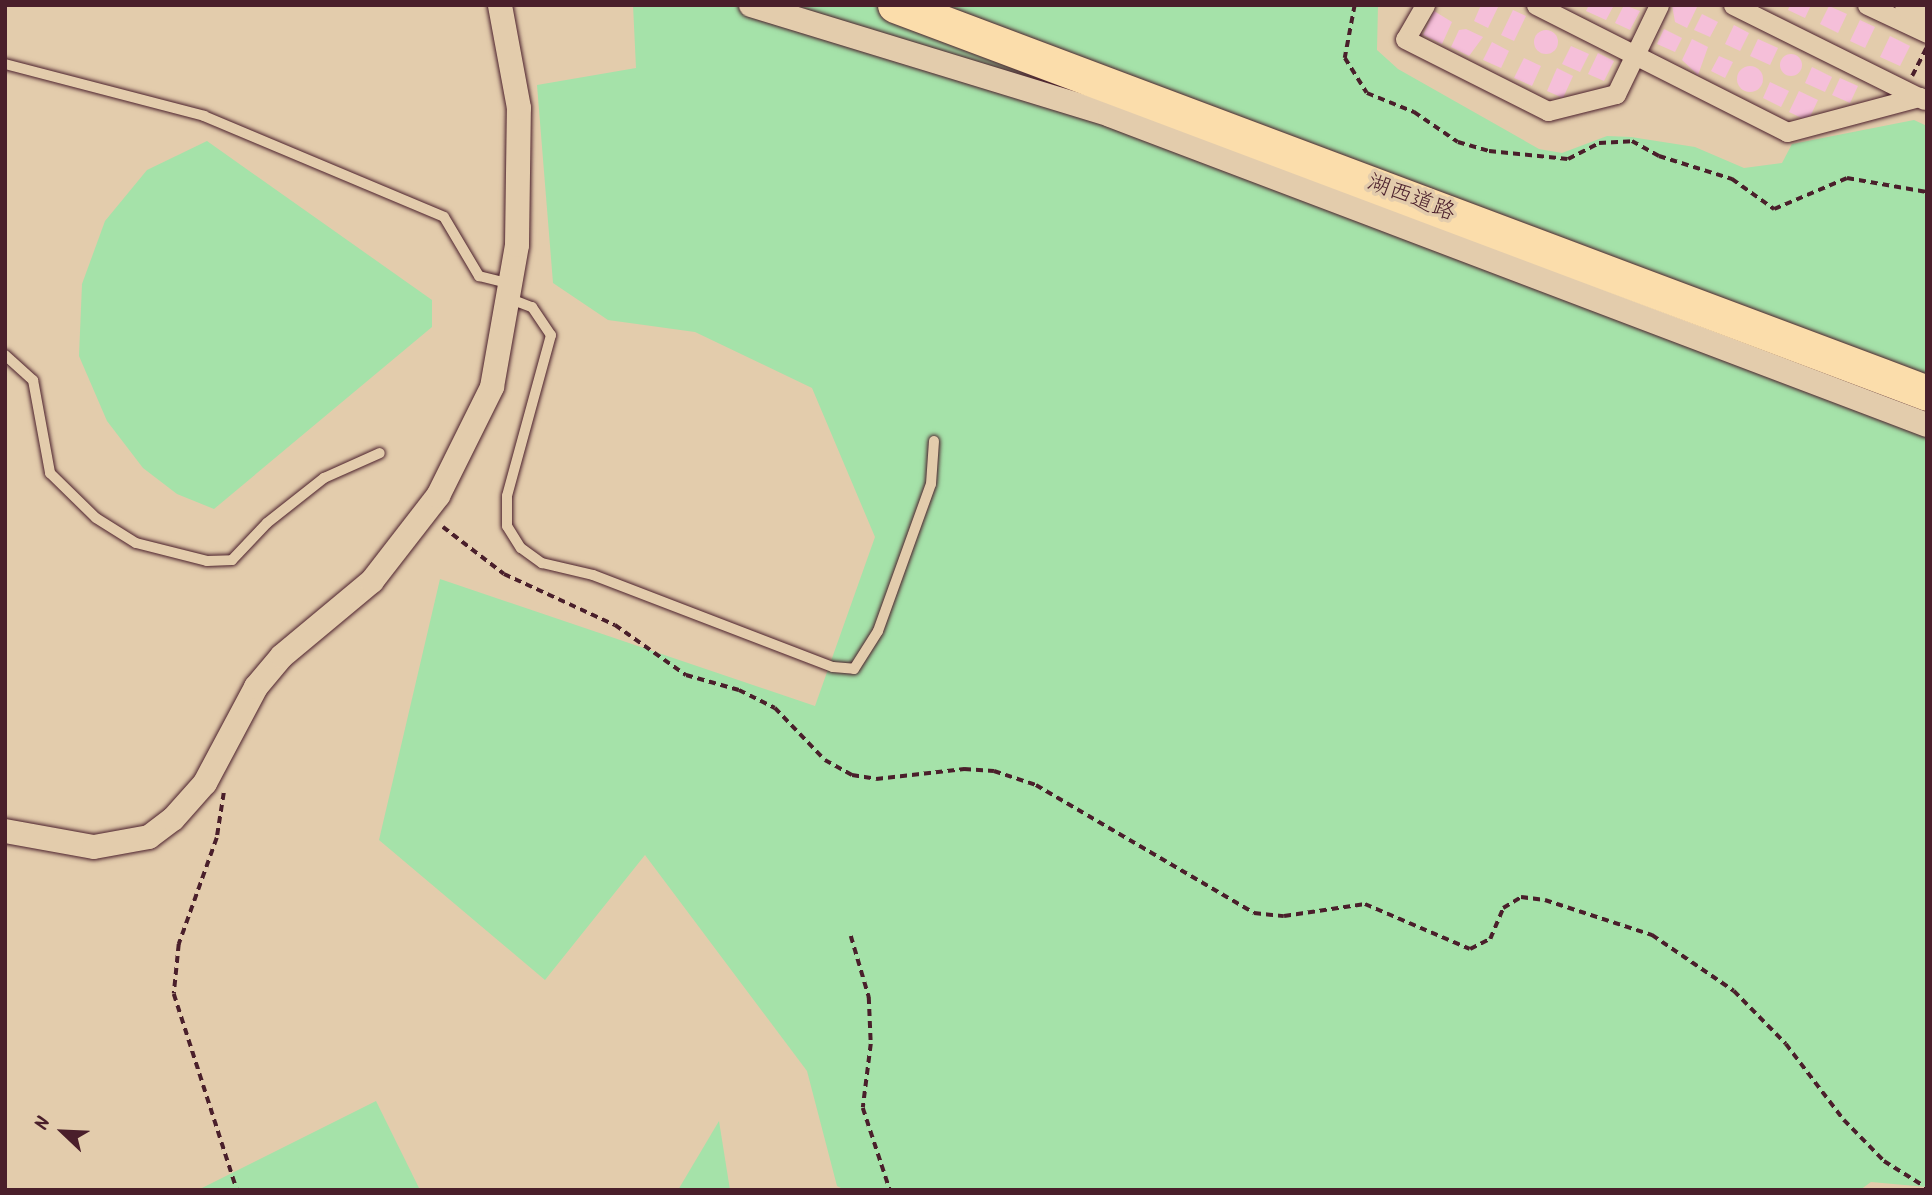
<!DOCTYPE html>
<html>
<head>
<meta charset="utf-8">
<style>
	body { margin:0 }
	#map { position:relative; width:1932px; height:1195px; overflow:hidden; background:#e3ccac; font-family:Kalam,"Klee One",sans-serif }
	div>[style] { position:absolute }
	.green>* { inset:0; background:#a5e2a9 }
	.building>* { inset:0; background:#f5bfd9 }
	.round { border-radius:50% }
	.path>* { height:3.5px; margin-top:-1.75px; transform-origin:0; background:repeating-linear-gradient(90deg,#4a1f2b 0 7px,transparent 0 12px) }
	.roads { filter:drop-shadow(0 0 2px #4a1f2b) drop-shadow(0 0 2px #4a1f2b) }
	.service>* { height:10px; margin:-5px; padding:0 5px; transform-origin:5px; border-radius:5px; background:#e3ccac }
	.minor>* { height:19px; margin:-9.5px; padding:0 9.5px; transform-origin:9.5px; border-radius:9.5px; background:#e3ccac }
	.tertiary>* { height:24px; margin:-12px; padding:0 12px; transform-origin:12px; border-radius:12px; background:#e3ccac }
	.motorway>* { height:35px; margin:-17.5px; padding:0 17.5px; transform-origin:17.5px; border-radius:17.5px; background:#fbddab }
	span { translate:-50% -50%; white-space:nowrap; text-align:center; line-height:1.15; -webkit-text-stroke:7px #e3ccac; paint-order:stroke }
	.street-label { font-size:23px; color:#4a1f2b }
	.frame { position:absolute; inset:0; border:7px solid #4a1f2b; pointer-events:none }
	.north { position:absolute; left:28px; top:1097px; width:70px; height:70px; -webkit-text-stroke:5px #e3ccac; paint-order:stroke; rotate:293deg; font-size:19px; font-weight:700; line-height:28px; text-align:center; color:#4a1f2b }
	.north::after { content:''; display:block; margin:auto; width:24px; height:32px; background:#4a1f2b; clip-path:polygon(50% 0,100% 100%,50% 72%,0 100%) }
</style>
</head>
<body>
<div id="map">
	<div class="green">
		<div style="clip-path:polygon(633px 5px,1378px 5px,1377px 50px,1398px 69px,1539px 149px,1562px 153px,1607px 136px,1631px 137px,1695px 147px,1744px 168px,1782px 163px,1792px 144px,1914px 120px,1927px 126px,1927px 1187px,1871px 1182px,1860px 1190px,845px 1190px,837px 1186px,807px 1071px,645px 855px,545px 980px,379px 840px,440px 579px,815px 706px,875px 537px,812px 388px,695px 332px,608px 320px,553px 283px,537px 85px,636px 68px)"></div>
		<div style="clip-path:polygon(207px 141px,432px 300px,432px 327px,214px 509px,177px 494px,143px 468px,107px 421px,79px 356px,82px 284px,105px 221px,147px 170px)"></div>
		<div style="clip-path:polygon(376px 1101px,420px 1190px,198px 1190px)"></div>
		<div style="clip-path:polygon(719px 1121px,730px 1190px,678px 1190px)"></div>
	</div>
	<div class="building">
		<div style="clip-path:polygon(1481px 5px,1499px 5px,1488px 28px,1474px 21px)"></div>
		<div style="clip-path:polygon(1589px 5px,1614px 5px,1606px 20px,1586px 11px)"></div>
		<div style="clip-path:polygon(1624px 5px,1640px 11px,1630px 30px,1615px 23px)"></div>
		<div style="clip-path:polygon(1672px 5px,1698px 5px,1687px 28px,1675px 22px)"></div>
		<div style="clip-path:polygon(1790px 5px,1811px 5px,1805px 18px,1788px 10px)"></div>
		<div style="clip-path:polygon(1829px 6px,1847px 14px,1838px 33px,1820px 24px)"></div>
		<div style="clip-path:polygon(1513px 10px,1526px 16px,1514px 41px,1501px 35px)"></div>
		<div style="clip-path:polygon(1434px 11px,1452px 22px,1442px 44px,1423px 35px)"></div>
		<div style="clip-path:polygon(1702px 14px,1718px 22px,1710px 37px,1694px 30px)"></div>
		<div style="clip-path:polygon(1860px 20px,1875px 27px,1865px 48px,1850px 41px)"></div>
		<div style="clip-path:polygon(1734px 25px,1749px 33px,1740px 51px,1725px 44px)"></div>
		<div style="clip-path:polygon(1466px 29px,1483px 37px,1469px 56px,1451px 47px,1459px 30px)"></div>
		<div style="clip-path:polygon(1664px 29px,1682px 38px,1675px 52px,1657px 44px)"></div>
		<div class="round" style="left:1534px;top:30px;width:24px;height:24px"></div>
		<div style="clip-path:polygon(1890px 36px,1910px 46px,1900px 66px,1880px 57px)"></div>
		<div style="clip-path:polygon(1692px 39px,1708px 47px,1698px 75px,1682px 60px)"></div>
		<div style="clip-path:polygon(1758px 39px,1778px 48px,1770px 65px,1750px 56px)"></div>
		<div style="clip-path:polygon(1492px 42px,1509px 51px,1501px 68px,1483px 60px)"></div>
		<div style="clip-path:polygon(1571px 46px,1589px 54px,1580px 72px,1562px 64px)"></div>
		<div style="clip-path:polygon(1598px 53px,1614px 61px,1604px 81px,1588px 74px)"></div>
		<div class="round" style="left:1780px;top:54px;width:22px;height:22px"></div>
		<div style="clip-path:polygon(1719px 56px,1733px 62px,1725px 78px,1711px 71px)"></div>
		<div style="clip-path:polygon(1524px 58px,1541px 66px,1532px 86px,1514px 78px)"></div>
		<div class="round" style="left:1737px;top:66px;width:26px;height:26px"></div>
		<div style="clip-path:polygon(1812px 67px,1832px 77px,1825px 92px,1805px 83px)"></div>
		<div style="clip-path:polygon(1557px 68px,1573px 76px,1563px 98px,1547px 91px)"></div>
		<div style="clip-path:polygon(1840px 78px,1858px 86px,1850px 103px,1832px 95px)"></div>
		<div style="clip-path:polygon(1770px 82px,1789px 91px,1781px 107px,1763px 98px)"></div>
		<div style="clip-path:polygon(1799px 91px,1818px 100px,1808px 121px,1789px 112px)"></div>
	</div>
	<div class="path">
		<div style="left:1355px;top:5px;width:54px;rotate:100.7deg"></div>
		<div style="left:1345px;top:58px;width:41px;rotate:57.8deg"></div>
		<div style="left:1367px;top:93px;width:51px;rotate:22deg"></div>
		<div style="left:1414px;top:112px;width:53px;rotate:34.3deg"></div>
		<div style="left:1458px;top:142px;width:32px;rotate:16deg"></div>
		<div style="left:1489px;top:151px;width:79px;rotate:5.8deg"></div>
		<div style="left:1568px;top:159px;width:35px;rotate:-27deg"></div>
		<div style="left:1599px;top:143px;width:33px;rotate:-3deg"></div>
		<div style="left:1632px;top:141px;width:31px;rotate:29deg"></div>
		<div style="left:1659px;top:156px;width:77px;rotate:17.5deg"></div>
		<div style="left:1732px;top:179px;width:52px;rotate:35.5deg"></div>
		<div style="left:1774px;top:209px;width:79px;rotate:-23deg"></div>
		<div style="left:1847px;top:178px;width:81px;rotate:9.9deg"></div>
		<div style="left:1912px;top:76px;width:31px;rotate:-63deg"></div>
		<div style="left:443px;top:527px;width:77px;rotate:37.6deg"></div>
		<div style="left:504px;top:574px;width:122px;rotate:24.7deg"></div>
		<div style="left:615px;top:625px;width:87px;rotate:35.2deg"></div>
		<div style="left:686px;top:675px;width:55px;rotate:15.8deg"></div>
		<div style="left:739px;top:690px;width:40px;rotate:26.6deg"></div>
		<div style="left:775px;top:708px;width:72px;rotate:46.1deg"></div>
		<div style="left:825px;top:760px;width:31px;rotate:29deg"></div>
		<div style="left:852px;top:775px;width:24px;rotate:9deg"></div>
		<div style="left:876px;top:779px;width:89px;rotate:-6.5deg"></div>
		<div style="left:964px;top:769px;width:30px;rotate:4deg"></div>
		<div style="left:994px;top:771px;width:44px;rotate:18.4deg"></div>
		<div style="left:1036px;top:785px;width:253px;rotate:30.4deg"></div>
		<div style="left:1254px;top:913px;width:30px;rotate:6deg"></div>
		<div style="left:1284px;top:916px;width:82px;rotate:-8.4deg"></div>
		<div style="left:1365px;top:904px;width:114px;rotate:23.2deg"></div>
		<div style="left:1470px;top:949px;width:22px;rotate:-27deg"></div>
		<div style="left:1490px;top:939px;width:34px;rotate:-67deg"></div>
		<div style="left:1503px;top:908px;width:21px;rotate:-31deg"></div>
		<div style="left:1521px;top:897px;width:24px;rotate:7deg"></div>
		<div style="left:1545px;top:900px;width:113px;rotate:18.1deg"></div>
		<div style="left:1652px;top:935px;width:99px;rotate:34.3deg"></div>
		<div style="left:1734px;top:991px;width:74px;rotate:45.5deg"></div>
		<div style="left:1786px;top:1044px;width:96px;rotate:52.7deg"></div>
		<div style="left:1844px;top:1120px;width:57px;rotate:45.7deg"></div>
		<div style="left:1884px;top:1161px;width:51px;rotate:32.1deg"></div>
		<div style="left:224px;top:793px;width:46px;rotate:98.8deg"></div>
		<div style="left:217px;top:838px;width:113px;rotate:109.7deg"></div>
		<div style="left:179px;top:944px;width:50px;rotate:95.7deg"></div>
		<div style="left:174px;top:994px;width:206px;rotate:72.2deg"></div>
		<div style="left:851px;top:936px;width:64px;rotate:73.6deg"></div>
		<div style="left:869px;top:997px;width:47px;rotate:87.6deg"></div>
		<div style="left:871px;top:1044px;width:64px;rotate:97.1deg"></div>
		<div style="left:863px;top:1108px;width:86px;rotate:71.8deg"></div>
	</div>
	<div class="roads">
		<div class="service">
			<div style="left:5px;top:64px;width:206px;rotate:14.6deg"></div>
			<div style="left:204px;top:116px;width:260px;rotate:22.8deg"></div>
			<div style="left:444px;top:217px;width:69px;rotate:59.3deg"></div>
			<div style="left:479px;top:276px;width:30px;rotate:14deg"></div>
			<div style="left:508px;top:298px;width:26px;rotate:21deg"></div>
			<div style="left:532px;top:307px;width:34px;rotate:56deg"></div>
			<div style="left:551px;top:335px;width:167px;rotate:105.3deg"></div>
			<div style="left:507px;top:496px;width:30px;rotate:90deg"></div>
			<div style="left:507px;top:526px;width:26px;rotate:58deg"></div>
			<div style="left:521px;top:548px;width:26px;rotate:36deg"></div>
			<div style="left:542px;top:563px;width:52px;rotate:13.2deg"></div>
			<div style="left:593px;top:575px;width:257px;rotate:21deg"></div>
			<div style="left:833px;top:667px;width:21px;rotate:5deg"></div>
			<div style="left:854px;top:669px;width:45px;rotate:-57.7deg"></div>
			<div style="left:878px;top:631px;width:156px;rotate:-70.2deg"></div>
			<div style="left:931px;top:484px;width:43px;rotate:-86deg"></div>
			<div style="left:5px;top:355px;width:38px;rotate:42deg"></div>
			<div style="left:33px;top:380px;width:95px;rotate:79.6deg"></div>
			<div style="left:50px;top:473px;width:64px;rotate:44.4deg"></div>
			<div style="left:96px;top:518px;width:47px;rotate:32deg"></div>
			<div style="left:136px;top:543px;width:73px;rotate:14.2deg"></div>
			<div style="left:207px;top:561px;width:25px;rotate:-2deg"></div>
			<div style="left:232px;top:560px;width:51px;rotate:-46.6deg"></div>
			<div style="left:267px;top:523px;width:73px;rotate:-38.3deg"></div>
			<div style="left:324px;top:478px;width:61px;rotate:-24.1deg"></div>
		</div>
		<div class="minor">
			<div style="left:1425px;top:5px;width:39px;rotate:120deg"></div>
			<div style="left:1405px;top:39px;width:160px;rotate:26.7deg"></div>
			<div style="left:1548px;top:111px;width:70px;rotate:-14deg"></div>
			<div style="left:1616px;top:94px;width:99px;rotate:-64.2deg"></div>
			<div style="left:1536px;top:5px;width:281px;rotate:26.8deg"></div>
			<div style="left:1787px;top:132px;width:137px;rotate:-14.9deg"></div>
			<div style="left:1733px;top:5px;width:213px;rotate:26.4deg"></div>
			<div style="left:1867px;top:5px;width:66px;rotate:25deg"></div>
		</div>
		<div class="tertiary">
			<div style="left:751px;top:5px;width:375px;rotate:17deg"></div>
			<div style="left:1110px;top:115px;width:874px;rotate:20.78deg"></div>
			<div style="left:1907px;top:5px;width:22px;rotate:27deg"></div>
			<div style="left:5px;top:831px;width:90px;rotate:10.2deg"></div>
			<div style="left:94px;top:847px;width:56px;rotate:-10.3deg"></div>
			<div style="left:149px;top:837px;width:30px;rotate:-37deg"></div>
			<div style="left:173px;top:819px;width:48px;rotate:-48.4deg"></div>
			<div style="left:205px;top:783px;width:109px;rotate:-62deg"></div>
			<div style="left:256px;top:687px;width:40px;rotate:-50deg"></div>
			<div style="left:282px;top:656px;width:117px;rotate:-39.8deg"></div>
			<div style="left:372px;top:581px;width:108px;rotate:-52.2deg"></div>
			<div style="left:438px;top:496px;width:122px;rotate:-63.6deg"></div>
			<div style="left:492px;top:387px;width:144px;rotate:-80deg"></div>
			<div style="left:517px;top:245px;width:137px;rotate:-89.2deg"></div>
			<div style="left:519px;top:108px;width:105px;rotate:-100.5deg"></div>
		</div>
		<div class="motorway">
			<div style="left:895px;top:5px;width:1103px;rotate:20.6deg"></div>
		</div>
	</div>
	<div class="street-label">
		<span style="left:1411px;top:198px;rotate:21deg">湖西道路</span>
	</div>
	<div class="frame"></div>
	<div class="north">N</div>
</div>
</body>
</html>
